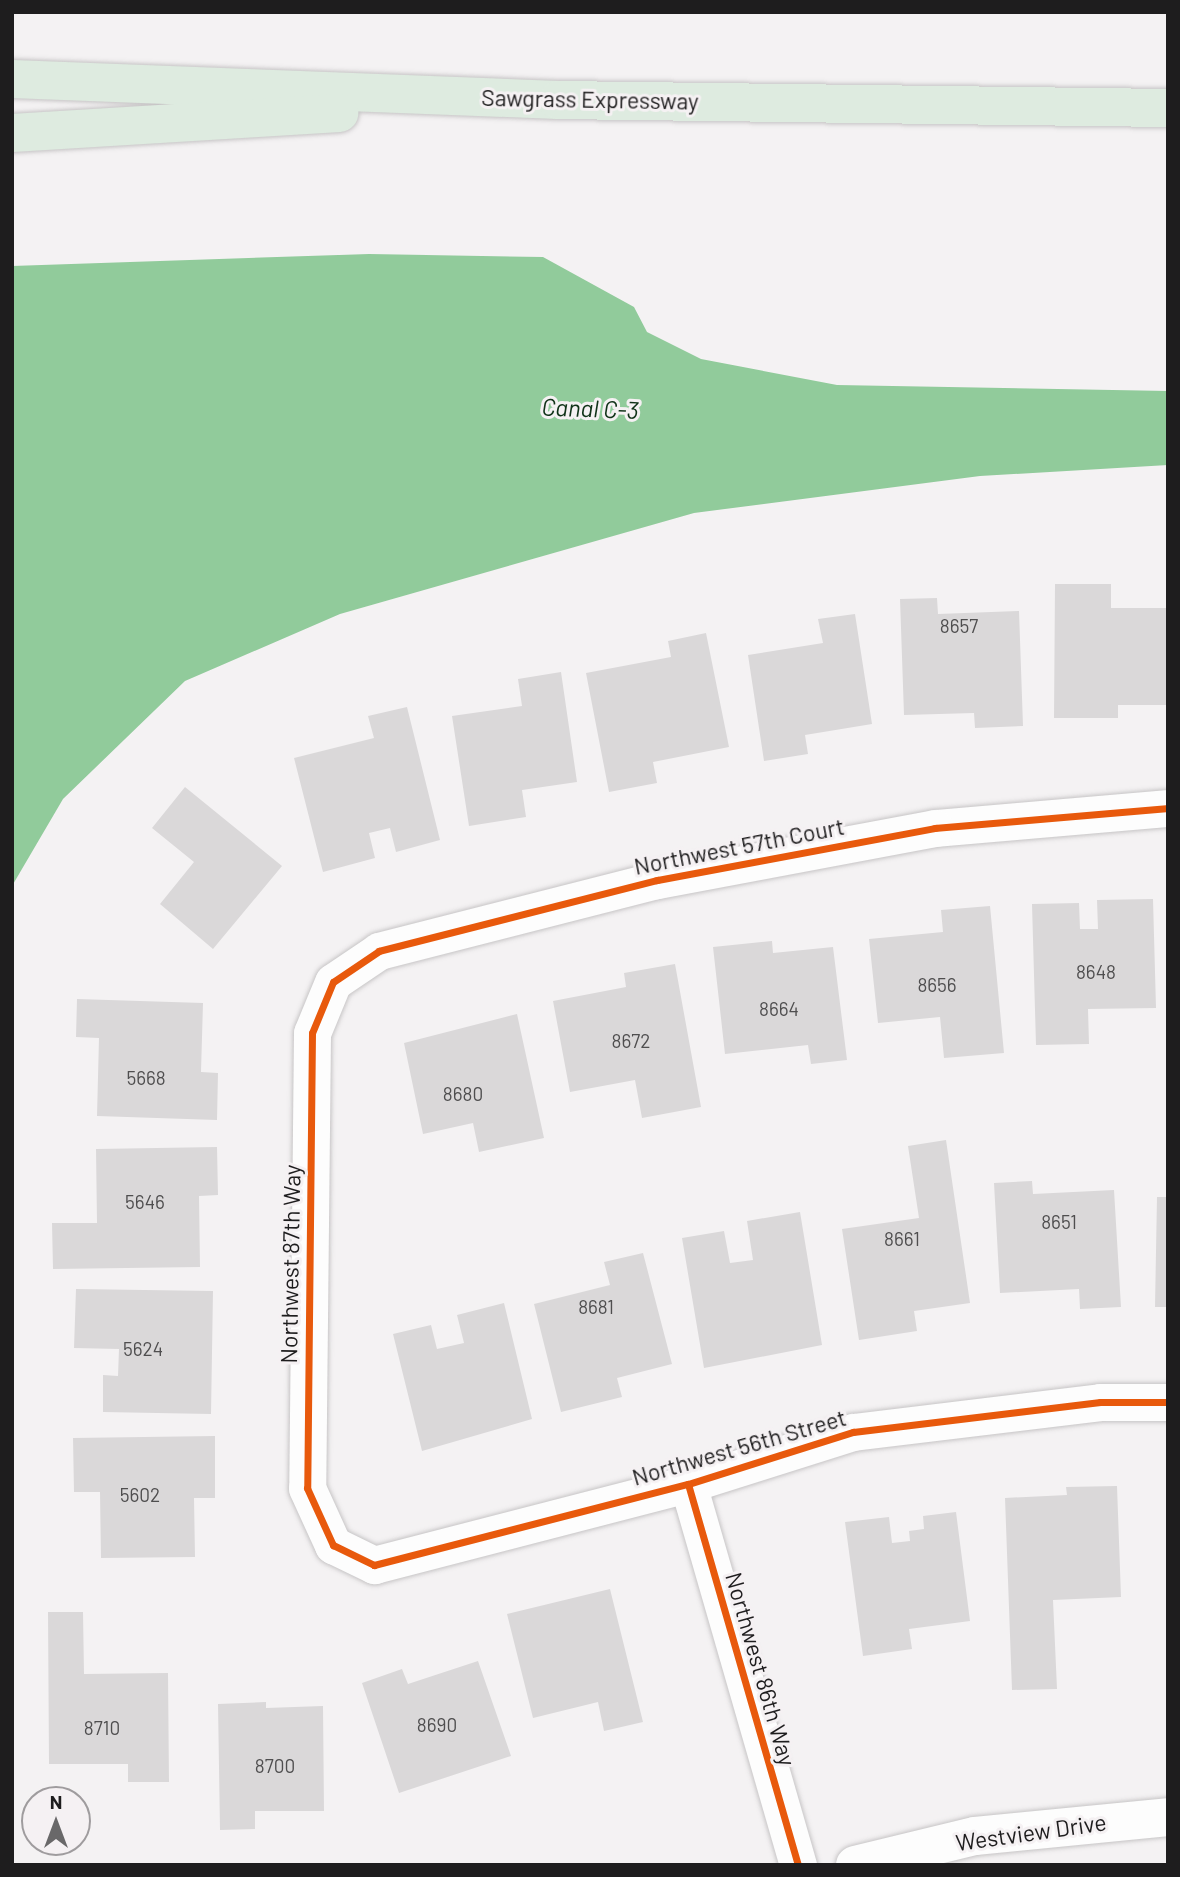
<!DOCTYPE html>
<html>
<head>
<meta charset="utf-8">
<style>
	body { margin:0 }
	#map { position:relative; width:1180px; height:1877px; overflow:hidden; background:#f4f2f3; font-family:Barlow,sans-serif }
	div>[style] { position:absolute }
	.water>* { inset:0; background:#91cb9b }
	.building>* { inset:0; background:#dad8d9 }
	.roads { filter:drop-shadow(0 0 2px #c7c5c6) drop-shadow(0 0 2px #c7c5c6) }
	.minor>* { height:37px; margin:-18.5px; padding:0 18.5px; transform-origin:18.5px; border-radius:18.5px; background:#fdfdfd }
	.tertiary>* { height:38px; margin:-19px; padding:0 19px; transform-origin:19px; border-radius:19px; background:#fdfdfd }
	.motorway>* { height:38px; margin:-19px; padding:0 19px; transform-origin:19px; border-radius:19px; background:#deebe0 }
	.cycleway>* { height:7px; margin:-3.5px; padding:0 3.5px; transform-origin:3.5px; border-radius:3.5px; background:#e8590c }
	span { translate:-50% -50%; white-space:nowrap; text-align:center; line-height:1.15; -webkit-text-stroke:6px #f5f1f3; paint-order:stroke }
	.number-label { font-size:19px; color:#4f4e4f }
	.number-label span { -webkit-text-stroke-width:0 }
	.street-label { font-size:23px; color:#1e1d1e }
	.water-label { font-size:24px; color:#103318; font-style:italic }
	.frame { position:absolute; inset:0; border:14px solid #1e1d1e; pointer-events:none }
	.north { position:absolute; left:21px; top:1786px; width:70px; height:70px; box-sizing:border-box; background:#f5f1f3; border:2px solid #9f9c9e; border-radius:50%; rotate:0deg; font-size:19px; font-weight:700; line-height:28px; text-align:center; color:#1e1d1e }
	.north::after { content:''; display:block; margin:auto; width:24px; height:32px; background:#696869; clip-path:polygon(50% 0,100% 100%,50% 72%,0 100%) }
</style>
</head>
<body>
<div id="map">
	<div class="water">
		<div style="clip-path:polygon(369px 254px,543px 257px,634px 307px,647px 332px,701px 359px,837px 385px,1168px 391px,1168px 465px,980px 476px,694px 513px,340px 614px,185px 681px,63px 799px,12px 886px,12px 266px)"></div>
	</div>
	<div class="building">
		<div style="clip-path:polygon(1055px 584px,1111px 584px,1111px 608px,1168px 608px,1168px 705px,1118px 705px,1118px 718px,1054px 718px)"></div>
		<div style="clip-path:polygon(937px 598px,938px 614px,1019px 611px,1023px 726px,975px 728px,974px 713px,904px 715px,900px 599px)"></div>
		<div style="clip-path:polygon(855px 614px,872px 724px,805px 735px,808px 754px,764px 761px,748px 655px,823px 643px,818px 619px)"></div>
		<div style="clip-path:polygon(706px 633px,729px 747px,653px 762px,657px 783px,609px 792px,586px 673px,671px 657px,668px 641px)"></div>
		<div style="clip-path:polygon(561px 672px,577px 782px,522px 790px,526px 817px,469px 826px,452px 716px,522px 706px,518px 679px)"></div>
		<div style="clip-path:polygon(407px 707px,440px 840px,396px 852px,390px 828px,369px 833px,375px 858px,323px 872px,294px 758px,374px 738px,368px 716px)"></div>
		<div style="clip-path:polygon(185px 787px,282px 866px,213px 949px,160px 904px,194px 862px,152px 828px)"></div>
		<div style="clip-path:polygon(1153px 899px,1156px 1008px,1088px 1009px,1089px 1044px,1036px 1045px,1032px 904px,1079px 903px,1080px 929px,1098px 929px,1097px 900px)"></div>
		<div style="clip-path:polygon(990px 906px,1004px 1053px,944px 1058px,940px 1017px,878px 1023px,869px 939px,943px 932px,941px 910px)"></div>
		<div style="clip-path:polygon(772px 941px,773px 953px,833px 947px,847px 1060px,811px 1064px,808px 1045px,725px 1054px,713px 947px)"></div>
		<div style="clip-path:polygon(675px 964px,701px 1107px,642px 1118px,635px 1080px,570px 1092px,553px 1001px,626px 987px,624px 973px)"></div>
		<div style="clip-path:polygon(77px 999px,203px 1003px,201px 1072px,218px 1073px,217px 1120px,97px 1116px,99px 1038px,76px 1037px)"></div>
		<div style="clip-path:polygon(517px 1014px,544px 1138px,479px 1152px,473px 1123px,423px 1134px,404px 1043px)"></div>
		<div style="clip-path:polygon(946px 1140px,970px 1303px,914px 1311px,917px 1331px,859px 1340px,842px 1229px,919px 1218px,908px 1146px)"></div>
		<div style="clip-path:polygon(217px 1147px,218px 1195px,199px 1196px,200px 1267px,53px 1269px,52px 1223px,97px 1223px,96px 1149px)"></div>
		<div style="clip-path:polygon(1032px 1181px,1033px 1194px,1114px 1190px,1121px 1307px,1080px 1309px,1079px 1289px,1000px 1293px,994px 1183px)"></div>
		<div style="clip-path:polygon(1157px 1197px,1168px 1197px,1168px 1307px,1155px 1307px)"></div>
		<div style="clip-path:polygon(800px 1212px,822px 1345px,704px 1368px,682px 1238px,724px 1231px,730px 1263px,753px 1260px,747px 1221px)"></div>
		<div style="clip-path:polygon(643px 1253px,672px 1364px,617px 1378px,622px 1397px,561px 1412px,534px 1304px,610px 1285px,604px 1262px)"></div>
		<div style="clip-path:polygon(76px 1289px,213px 1291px,211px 1414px,103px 1412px,103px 1375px,118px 1376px,119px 1349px,74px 1348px)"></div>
		<div style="clip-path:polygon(504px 1303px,532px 1419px,422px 1451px,393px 1334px,431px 1325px,437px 1349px,464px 1343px,457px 1315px)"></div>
		<div style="clip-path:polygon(215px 1436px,215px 1498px,194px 1498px,195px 1557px,101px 1558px,100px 1492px,74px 1492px,73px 1438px)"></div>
		<div style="clip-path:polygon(1117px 1486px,1121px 1597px,1053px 1600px,1057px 1689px,1012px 1690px,1005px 1498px,1067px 1495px,1066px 1487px)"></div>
		<div style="clip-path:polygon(956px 1512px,970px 1621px,909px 1629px,912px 1649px,863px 1656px,845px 1522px,889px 1517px,892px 1543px,910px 1541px,909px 1531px,924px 1529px,923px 1516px)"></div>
		<div style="clip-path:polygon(610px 1589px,643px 1722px,604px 1731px,598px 1702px,533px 1718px,507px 1614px)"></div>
		<div style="clip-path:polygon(48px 1612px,83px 1612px,84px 1674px,168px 1673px,169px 1782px,128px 1782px,128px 1764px,49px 1764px)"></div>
		<div style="clip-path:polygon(478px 1661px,511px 1756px,399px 1793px,362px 1683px,402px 1669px,408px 1684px)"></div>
		<div style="clip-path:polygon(266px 1702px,266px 1708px,323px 1706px,324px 1811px,255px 1811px,255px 1829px,220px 1830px,218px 1704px)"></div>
	</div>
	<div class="roads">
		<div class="minor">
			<div style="left:1168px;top:808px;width:234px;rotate:175.1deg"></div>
			<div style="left:935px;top:828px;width:283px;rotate:169.4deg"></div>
			<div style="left:657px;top:880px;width:287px;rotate:165.7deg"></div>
			<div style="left:379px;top:951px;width:55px;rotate:146deg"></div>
			<div style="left:333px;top:982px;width:55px;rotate:112.4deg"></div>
			<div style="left:312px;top:1033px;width:455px;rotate:90.6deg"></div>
			<div style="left:307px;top:1488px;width:63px;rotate:65.5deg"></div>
			<div style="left:333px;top:1545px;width:46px;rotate:26deg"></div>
			<div style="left:374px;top:1565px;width:324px;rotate:-14.5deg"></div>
			<div style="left:688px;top:1484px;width:173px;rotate:-17.5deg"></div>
			<div style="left:853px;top:1432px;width:249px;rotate:-6.9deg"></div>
			<div style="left:1100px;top:1402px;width:68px"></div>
			<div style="left:688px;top:1484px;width:397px;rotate:73.9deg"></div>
		</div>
		<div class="tertiary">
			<div style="left:855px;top:1865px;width:123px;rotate:-13.6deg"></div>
			<div style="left:975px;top:1836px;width:194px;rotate:-5.6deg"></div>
		</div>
		<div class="motorway">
			<div style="left:12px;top:79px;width:546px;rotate:2.2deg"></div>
			<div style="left:558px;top:100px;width:610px;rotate:0.75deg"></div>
			<div style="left:12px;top:133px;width:328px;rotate:-3.5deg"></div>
		</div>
	</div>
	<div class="cycleway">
		<div style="left:1168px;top:808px;width:234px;rotate:175.1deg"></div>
		<div style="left:935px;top:828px;width:283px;rotate:169.4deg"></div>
		<div style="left:657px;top:880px;width:287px;rotate:165.7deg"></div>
		<div style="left:379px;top:951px;width:55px;rotate:146deg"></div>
		<div style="left:333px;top:982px;width:55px;rotate:112.4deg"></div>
		<div style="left:312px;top:1033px;width:455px;rotate:90.6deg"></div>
		<div style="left:307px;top:1488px;width:63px;rotate:65.5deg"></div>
		<div style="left:333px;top:1545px;width:46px;rotate:26deg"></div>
		<div style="left:374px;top:1565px;width:324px;rotate:-14.5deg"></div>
		<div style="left:688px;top:1484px;width:173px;rotate:-17.5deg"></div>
		<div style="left:853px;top:1432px;width:249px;rotate:-6.9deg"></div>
		<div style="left:1100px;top:1402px;width:68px"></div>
		<div style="left:688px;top:1484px;width:397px;rotate:73.9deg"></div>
	</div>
	<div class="number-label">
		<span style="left:959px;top:626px">8657</span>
		<span style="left:1096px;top:972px">8648</span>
		<span style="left:937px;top:985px">8656</span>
		<span style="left:779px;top:1009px">8664</span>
		<span style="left:631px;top:1041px">8672</span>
		<span style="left:146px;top:1078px">5668</span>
		<span style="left:463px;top:1094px">8680</span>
		<span style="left:145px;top:1202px">5646</span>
		<span style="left:1059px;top:1222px">8651</span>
		<span style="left:902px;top:1239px">8661</span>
		<span style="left:596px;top:1307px">8681</span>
		<span style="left:143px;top:1349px">5624</span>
		<span style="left:140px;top:1495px">5602</span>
		<span style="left:437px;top:1725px">8690</span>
		<span style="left:102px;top:1728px">8710</span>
		<span style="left:275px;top:1766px">8700</span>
	</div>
	<div class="street-label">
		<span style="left:590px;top:99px;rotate:1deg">Sawgrass Expressway</span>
		<span style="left:739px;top:846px;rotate:-11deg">Northwest 57th Court</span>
		<span style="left:290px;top:1264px;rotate:-89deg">Northwest 87th Way</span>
		<span style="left:739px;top:1447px;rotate:-16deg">Northwest 56th Street</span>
		<span style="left:761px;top:1669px;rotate:74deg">Northwest 86th Way</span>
		<span style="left:1031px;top:1832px;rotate:-8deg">Westview Drive</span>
	</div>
	<div class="water-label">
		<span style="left:590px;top:408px;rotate:2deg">Canal C-3</span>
	</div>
	<div class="frame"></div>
	<div class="north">N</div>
</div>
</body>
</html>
